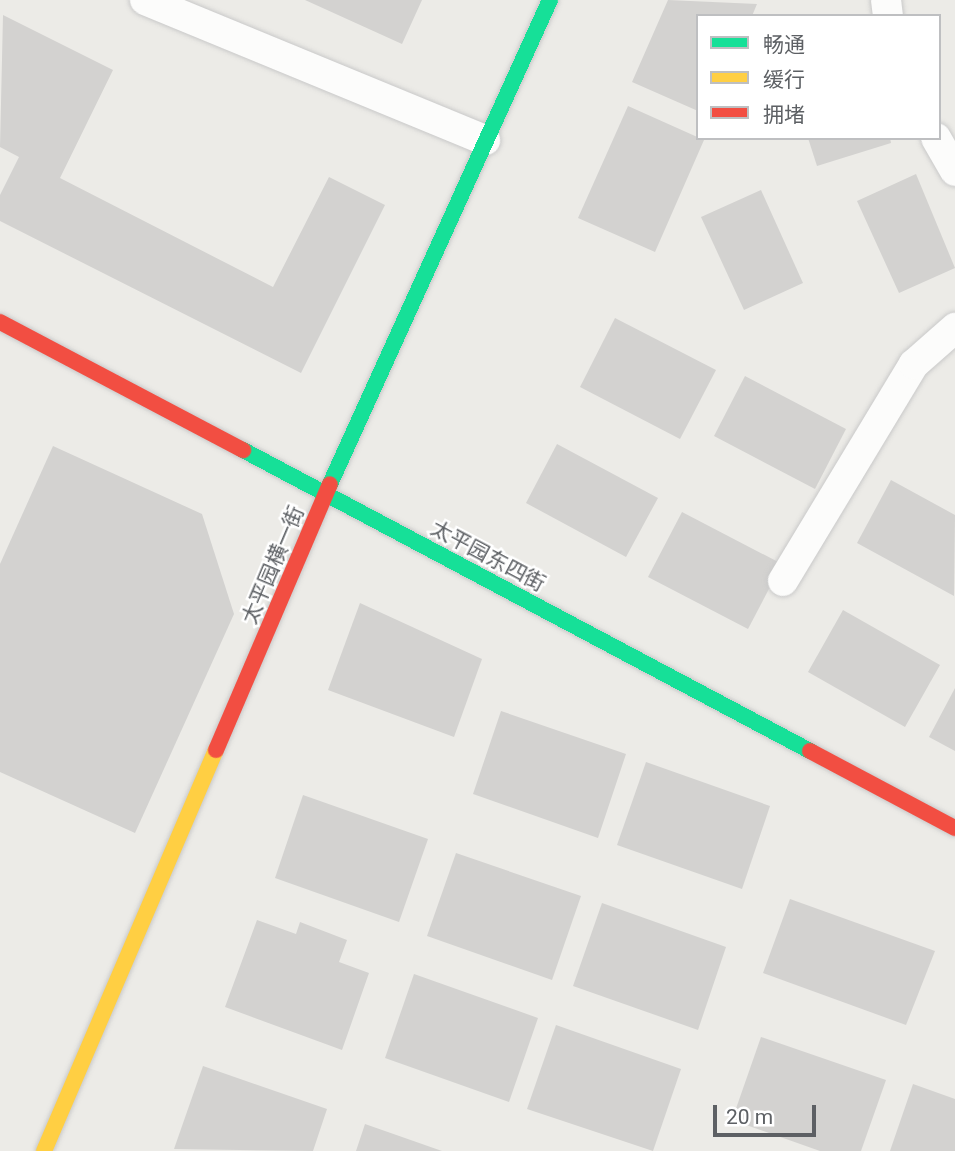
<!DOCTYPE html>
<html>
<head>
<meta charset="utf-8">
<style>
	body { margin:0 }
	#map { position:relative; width:955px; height:1151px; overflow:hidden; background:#ecebe7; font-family:Roboto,"Noto Sans SC",sans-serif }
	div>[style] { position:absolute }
	.building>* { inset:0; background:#d3d2d0 }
	.roads { filter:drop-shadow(0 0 2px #c9c9c9) drop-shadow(0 0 2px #c9c9c9) }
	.street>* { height:30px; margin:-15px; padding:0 15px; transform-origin:15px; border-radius:15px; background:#fcfcfb }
	.fast>* { height:16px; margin:-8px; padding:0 8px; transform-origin:8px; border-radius:8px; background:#16e098 }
	.slow>* { height:16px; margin:-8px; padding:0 8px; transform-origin:8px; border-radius:8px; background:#ffcf43 }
	.jam>* { height:16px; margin:-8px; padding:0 8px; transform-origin:8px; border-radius:8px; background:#f24e42 }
	span { translate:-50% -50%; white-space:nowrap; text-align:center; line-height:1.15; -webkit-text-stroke:5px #fff; paint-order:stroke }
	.street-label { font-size:21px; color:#5d6064 }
	.legend { position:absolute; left:696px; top:14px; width:245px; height:126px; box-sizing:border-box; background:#fff; border:2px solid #bebfc1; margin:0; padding:9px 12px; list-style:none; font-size:21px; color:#5d6064 }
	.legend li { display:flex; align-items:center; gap:14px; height:35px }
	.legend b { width:35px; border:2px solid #bebfc1 }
	.scale { position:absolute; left:713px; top:1105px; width:103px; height:32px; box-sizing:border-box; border:4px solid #5d6064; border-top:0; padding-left:9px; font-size:21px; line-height:24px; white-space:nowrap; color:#5d6064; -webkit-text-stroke:5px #fff; paint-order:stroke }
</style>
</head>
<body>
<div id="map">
	<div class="building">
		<div style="clip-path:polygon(305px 0,422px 0,402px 44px)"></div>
		<div style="clip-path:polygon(668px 0,757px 4px,752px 16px,698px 16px,698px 111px,632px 82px)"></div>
		<div style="clip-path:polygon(3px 15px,113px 70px,60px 178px,273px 287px,329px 177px,385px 205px,301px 373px,0 221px,0 195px,19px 157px,0 147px)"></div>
		<div style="clip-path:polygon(628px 106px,704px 140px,655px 252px,578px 218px)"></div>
		<div style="clip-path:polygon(808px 138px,890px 138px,891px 143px,817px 166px)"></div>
		<div style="clip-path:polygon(916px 174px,955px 268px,899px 293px,857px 201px)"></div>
		<div style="clip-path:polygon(761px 190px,803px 283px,744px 310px,701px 217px)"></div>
		<div style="clip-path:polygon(615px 318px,716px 370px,680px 439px,580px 387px)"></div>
		<div style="clip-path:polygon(745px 376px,846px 429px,815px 489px,714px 436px)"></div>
		<div style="clip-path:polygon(557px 444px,658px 498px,626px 557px,526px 503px)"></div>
		<div style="clip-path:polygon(53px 446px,202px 514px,234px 614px,135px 833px,0 772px,0 564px)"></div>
		<div style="clip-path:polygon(891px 480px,955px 515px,954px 596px,857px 543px)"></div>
		<div style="clip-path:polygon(682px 512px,782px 564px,748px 629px,648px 577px)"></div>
		<div style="clip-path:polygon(360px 603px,482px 659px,454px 737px,328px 690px)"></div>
		<div style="clip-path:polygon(843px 610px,940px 665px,905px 727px,808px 672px)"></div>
		<div style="clip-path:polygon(955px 688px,955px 751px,929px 737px)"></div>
		<div style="clip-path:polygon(501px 711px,626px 754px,598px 838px,473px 794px)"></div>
		<div style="clip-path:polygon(646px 762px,770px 806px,742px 889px,617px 845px)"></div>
		<div style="clip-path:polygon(303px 795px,428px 839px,399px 922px,275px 878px)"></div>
		<div style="clip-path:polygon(456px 853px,581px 896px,552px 980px,427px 936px)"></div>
		<div style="clip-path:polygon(790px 899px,935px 951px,906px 1025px,763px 973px)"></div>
		<div style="clip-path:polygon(602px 903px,726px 947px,698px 1030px,573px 986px)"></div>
		<div style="clip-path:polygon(257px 920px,296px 934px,300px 922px,347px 940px,339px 962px,369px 973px,342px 1050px,225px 1007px)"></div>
		<div style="clip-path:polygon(414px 974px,538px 1018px,509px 1102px,385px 1058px)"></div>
		<div style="clip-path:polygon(556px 1025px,681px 1069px,653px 1151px,527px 1109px)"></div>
		<div style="clip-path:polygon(761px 1037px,886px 1080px,861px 1151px,820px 1151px,732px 1120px)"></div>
		<div style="clip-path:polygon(203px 1066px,327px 1109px,313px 1151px,174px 1149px)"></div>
		<div style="clip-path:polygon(913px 1084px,955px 1099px,955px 1151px,890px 1151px)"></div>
		<div style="clip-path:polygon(365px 1124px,442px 1151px,356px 1151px)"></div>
	</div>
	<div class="roads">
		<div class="street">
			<div style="left:145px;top:0;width:368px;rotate:22.4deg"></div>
			<div style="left:886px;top:0;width:16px;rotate:83deg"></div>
			<div style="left:936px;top:138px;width:38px;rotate:60deg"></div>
			<div style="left:783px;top:581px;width:253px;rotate:-58.9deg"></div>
			<div style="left:914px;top:364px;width:55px;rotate:-41.3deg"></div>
		</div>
		<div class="fast">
			<div style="left:243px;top:450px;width:642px;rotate:27.96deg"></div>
			<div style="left:330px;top:484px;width:532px;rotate:-65.56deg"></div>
		</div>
		<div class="slow">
			<div style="left:44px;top:1151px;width:436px;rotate:-66.8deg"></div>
		</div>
		<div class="jam">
			<div style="left:0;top:322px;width:275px;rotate:27.8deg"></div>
			<div style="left:216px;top:750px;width:289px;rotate:-66.8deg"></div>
			<div style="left:810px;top:751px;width:164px;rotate:28deg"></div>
		</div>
	</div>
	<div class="street-label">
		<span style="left:488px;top:556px;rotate:28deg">太平园东四街</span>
		<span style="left:273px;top:565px;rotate:-67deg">太平园横一街</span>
	</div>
	<ul class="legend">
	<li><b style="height:9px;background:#16e098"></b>畅通</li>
	<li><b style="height:9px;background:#ffcf43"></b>缓行</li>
	<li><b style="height:9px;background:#f24e42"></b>拥堵</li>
	</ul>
	<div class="scale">20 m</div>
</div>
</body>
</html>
